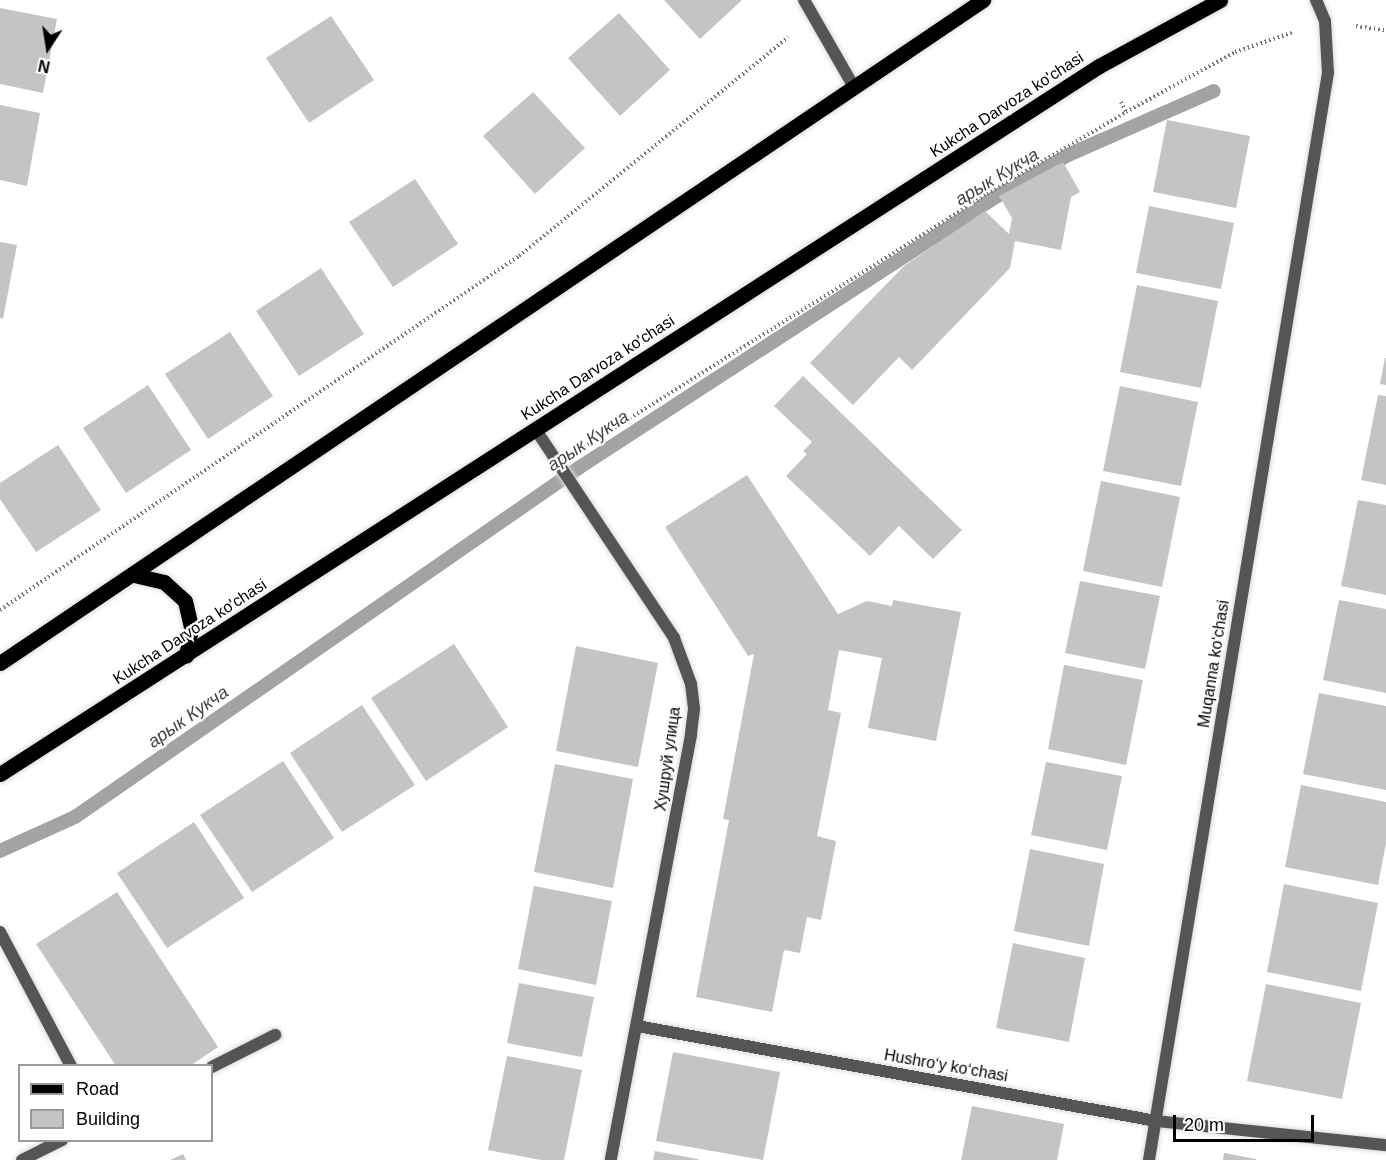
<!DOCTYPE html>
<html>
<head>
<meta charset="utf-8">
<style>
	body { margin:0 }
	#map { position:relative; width:1386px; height:1160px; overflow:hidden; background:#fff; font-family:Helvetica,sans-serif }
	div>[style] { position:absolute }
	.stream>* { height:14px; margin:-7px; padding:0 7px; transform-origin:7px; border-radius:7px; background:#a3a3a3 }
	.building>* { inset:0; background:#c4c4c4 }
	.path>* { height:4px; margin-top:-2px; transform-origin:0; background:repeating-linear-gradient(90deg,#777 0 1.5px,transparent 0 4.5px) }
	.roads { filter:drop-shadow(0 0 2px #dbdbdb) drop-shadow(0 0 2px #dbdbdb) }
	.lane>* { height:12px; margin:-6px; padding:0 6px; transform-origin:6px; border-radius:6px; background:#555 }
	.street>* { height:12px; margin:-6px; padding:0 6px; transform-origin:6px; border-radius:6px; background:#555 }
	.primary>* { height:15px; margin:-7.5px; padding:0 7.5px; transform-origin:7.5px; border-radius:7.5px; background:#000 }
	span { translate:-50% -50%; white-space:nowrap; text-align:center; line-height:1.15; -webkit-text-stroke:4.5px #fff; paint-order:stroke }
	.street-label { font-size:16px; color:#000 }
	.water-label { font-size:18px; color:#444; font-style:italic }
	.legend { position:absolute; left:18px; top:1064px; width:195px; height:78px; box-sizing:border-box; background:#fff; border:2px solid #999; margin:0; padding:8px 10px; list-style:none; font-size:18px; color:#000 }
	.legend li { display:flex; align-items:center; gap:12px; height:30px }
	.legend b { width:30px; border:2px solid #999 }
	.north { position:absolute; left:18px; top:18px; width:60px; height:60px; -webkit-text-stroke:4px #fff; paint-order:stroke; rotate:192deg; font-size:16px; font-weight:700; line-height:24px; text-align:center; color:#000 }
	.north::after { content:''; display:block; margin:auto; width:21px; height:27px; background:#000; clip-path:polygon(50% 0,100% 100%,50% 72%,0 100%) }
	.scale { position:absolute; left:1173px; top:1115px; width:141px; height:27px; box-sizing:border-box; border:3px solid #000; border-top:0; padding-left:8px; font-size:18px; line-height:21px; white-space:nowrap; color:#000; -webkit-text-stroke:4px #fff; paint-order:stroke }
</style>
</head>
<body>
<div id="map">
	<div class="stream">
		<div style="left:0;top:851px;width:82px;rotate:-24.4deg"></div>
		<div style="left:75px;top:817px;width:614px;rotate:-34.72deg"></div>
		<div style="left:580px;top:467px;width:488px;rotate:-33deg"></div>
		<div style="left:989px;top:201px;width:91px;rotate:-30.2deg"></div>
		<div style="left:1068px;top:155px;width:159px;rotate:-23.7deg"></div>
	</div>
	<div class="building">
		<div style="clip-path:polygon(664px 0,742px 0,700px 39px)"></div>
		<div style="clip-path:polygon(0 8px,57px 19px,43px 93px,0 84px)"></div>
		<div style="clip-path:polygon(619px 13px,670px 70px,620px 116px,568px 58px)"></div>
		<div style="clip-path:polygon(331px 16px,374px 80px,309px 123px,266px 58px)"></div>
		<div style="clip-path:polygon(533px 92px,585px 148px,535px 194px,483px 136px)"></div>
		<div style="clip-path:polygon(0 105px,40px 113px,27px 186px,0 180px)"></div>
		<div style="clip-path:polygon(1167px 120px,1250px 136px,1236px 208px,1153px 192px)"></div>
		<div style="clip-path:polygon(1063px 162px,1080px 192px,1071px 197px,1061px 250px,1015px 241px,1010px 268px,912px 370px,899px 357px,853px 405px,810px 363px,904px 266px,985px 211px,1009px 234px,1012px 218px,999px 196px)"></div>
		<div style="clip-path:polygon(415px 179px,458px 244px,393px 287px,349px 222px)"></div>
		<div style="clip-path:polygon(1149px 206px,1234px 223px,1221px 289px,1136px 273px)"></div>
		<div style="clip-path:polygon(0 242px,17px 245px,3px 319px,0 318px)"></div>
		<div style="clip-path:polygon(321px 268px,364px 334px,299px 376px,256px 311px)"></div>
		<div style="clip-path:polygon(1137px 285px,1218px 301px,1201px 388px,1120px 372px)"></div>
		<div style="clip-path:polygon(230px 332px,273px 396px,208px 439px,165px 374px)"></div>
		<div style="clip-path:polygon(1385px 358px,1386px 358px,1386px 385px,1380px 384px)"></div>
		<div style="clip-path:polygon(803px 376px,962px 530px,933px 559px,899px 526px,870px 556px,786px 476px,807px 454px,803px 451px,812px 442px,774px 406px)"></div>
		<div style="clip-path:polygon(148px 385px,191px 450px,126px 493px,83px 428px)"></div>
		<div style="clip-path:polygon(1120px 386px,1198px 402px,1181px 486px,1103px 471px)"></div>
		<div style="clip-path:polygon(1378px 395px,1386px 396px,1386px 485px,1361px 480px)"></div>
		<div style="clip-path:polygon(58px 445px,101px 510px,36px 552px,0 499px,0 483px)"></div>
		<div style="clip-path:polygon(747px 475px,838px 614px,867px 601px,892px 606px,893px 600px,961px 612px,936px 741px,868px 728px,882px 658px,839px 650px,828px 710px,841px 713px,817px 836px,836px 841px,821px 920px,807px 917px,800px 953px,784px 950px,772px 1012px,696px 997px,729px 820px,723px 819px,754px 654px,748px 656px,665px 527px)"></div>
		<div style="clip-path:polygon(1101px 481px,1180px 497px,1162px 587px,1083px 571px)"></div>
		<div style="clip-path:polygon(1358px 500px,1386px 505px,1386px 595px,1341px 586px)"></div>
		<div style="clip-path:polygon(1080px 581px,1160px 596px,1145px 669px,1065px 653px)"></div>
		<div style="clip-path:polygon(1339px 600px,1386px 609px,1386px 693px,1323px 680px)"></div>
		<div style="clip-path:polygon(454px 644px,508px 727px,426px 781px,371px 698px)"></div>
		<div style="clip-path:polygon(576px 646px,658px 663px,638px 767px,556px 751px)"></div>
		<div style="clip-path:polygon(1064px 665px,1143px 680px,1126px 765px,1048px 749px)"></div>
		<div style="clip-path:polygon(1319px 693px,1386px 706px,1386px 790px,1303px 774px)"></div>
		<div style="clip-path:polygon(362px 705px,415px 785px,342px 832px,290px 753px)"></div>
		<div style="clip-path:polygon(283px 761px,334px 838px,252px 892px,200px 815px)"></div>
		<div style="clip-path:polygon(1046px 762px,1122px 776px,1107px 850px,1031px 835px)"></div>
		<div style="clip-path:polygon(555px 764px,633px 779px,613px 888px,534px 872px)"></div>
		<div style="clip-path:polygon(1301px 785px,1386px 802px,1386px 843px,1378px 885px,1285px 867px)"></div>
		<div style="clip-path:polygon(194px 822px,244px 898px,167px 948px,117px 873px)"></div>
		<div style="clip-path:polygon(1030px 849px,1104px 864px,1089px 946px,1014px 931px)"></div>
		<div style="clip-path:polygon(1284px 884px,1378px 903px,1361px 991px,1267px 972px)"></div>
		<div style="clip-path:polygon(534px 886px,612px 901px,596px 985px,518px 969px)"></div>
		<div style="clip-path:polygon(117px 892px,218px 1047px,190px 1066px,116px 1066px,36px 944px)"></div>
		<div style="clip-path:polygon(1013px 943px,1085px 958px,1069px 1042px,996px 1028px)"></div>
		<div style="clip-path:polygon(519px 983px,594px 997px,582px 1057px,507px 1043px)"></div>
		<div style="clip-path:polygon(1266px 984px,1361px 1003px,1342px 1099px,1247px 1081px)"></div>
		<div style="clip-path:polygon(673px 1052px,780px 1072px,763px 1160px,656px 1141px)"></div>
		<div style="clip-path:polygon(507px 1056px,582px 1070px,564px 1160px,541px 1160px,488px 1150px)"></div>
		<div style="clip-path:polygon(972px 1106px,1064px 1124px,1057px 1160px,961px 1160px)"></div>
		<div style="clip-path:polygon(655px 1151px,698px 1159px,698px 1160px,653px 1160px)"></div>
		<div style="clip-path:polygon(1224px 1153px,1256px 1159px,1256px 1160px,1223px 1160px)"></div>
		<div style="clip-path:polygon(183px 1154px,186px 1160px,170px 1160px)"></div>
	</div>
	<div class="path">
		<div style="left:1356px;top:26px;width:30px;rotate:8deg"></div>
		<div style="left:1121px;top:102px;width:11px;rotate:63deg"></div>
		<div style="left:584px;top:447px;width:476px;rotate:-32.1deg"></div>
		<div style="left:987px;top:194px;width:161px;rotate:-30.5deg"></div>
		<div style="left:1126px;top:112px;width:124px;rotate:-28.8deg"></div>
		<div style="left:1235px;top:52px;width:62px;rotate:-18.7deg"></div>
		<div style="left:0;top:610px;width:628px;rotate:-34.3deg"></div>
		<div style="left:519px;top:256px;width:347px;rotate:-39.1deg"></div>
	</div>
	<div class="roads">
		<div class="lane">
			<div style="left:0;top:932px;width:152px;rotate:62.1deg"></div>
			<div style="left:212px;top:1067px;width:71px;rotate:-26.9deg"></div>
			<div style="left:22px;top:1160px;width:45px;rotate:-26.6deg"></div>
		</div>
		<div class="street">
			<div style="left:804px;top:0;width:100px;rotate:60.1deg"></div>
			<div style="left:536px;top:430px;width:250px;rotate:56.4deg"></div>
			<div style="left:674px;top:638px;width:49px;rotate:69.7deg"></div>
			<div style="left:691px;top:684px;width:25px;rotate:83deg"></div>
			<div style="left:694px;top:709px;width:26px;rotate:97deg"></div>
			<div style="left:691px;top:735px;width:432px;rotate:100.7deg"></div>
			<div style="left:637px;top:1026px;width:528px;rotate:10.37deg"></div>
			<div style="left:1156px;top:1121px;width:231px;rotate:6deg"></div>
			<div style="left:1149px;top:1160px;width:1102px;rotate:-80.65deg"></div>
			<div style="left:1328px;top:73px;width:52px;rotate:-93.3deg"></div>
			<div style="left:1325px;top:21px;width:23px;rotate:-113deg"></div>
		</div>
		<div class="primary">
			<div style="left:134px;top:575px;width:31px;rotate:13deg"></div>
			<div style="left:164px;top:582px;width:28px;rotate:42deg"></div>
			<div style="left:185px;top:601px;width:28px;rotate:77deg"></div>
			<div style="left:191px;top:628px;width:28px;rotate:100deg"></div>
			<div style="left:0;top:663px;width:1186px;rotate:-34deg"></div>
			<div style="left:0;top:774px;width:1307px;rotate:-32.79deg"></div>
			<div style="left:1099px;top:66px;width:138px;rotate:-28.6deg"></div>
		</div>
	</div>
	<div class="street-label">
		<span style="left:1007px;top:105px;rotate:-33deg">Kukcha Darvoza ko'chasi</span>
		<span style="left:598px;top:368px;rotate:-33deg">Kukcha Darvoza ko'chasi</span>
		<span style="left:190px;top:632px;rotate:-33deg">Kukcha Darvoza ko'chasi</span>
		<span style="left:1214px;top:664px;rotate:-81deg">Muqanna koʻchasi</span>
		<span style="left:668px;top:759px;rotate:-82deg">Хушруй улица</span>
		<span style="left:946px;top:1066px;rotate:10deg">Hushroʻy koʻchasi</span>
	</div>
	<div class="water-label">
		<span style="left:997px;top:177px;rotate:-31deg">арык Кукча</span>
		<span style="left:588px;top:441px;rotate:-34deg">арык Кукча</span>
		<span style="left:188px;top:717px;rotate:-35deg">арык Кукча</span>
	</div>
	<ul class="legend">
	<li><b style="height:8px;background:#000"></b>Road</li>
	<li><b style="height:16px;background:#c4c4c4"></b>Building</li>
	</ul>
	<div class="north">N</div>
	<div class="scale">20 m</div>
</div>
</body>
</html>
